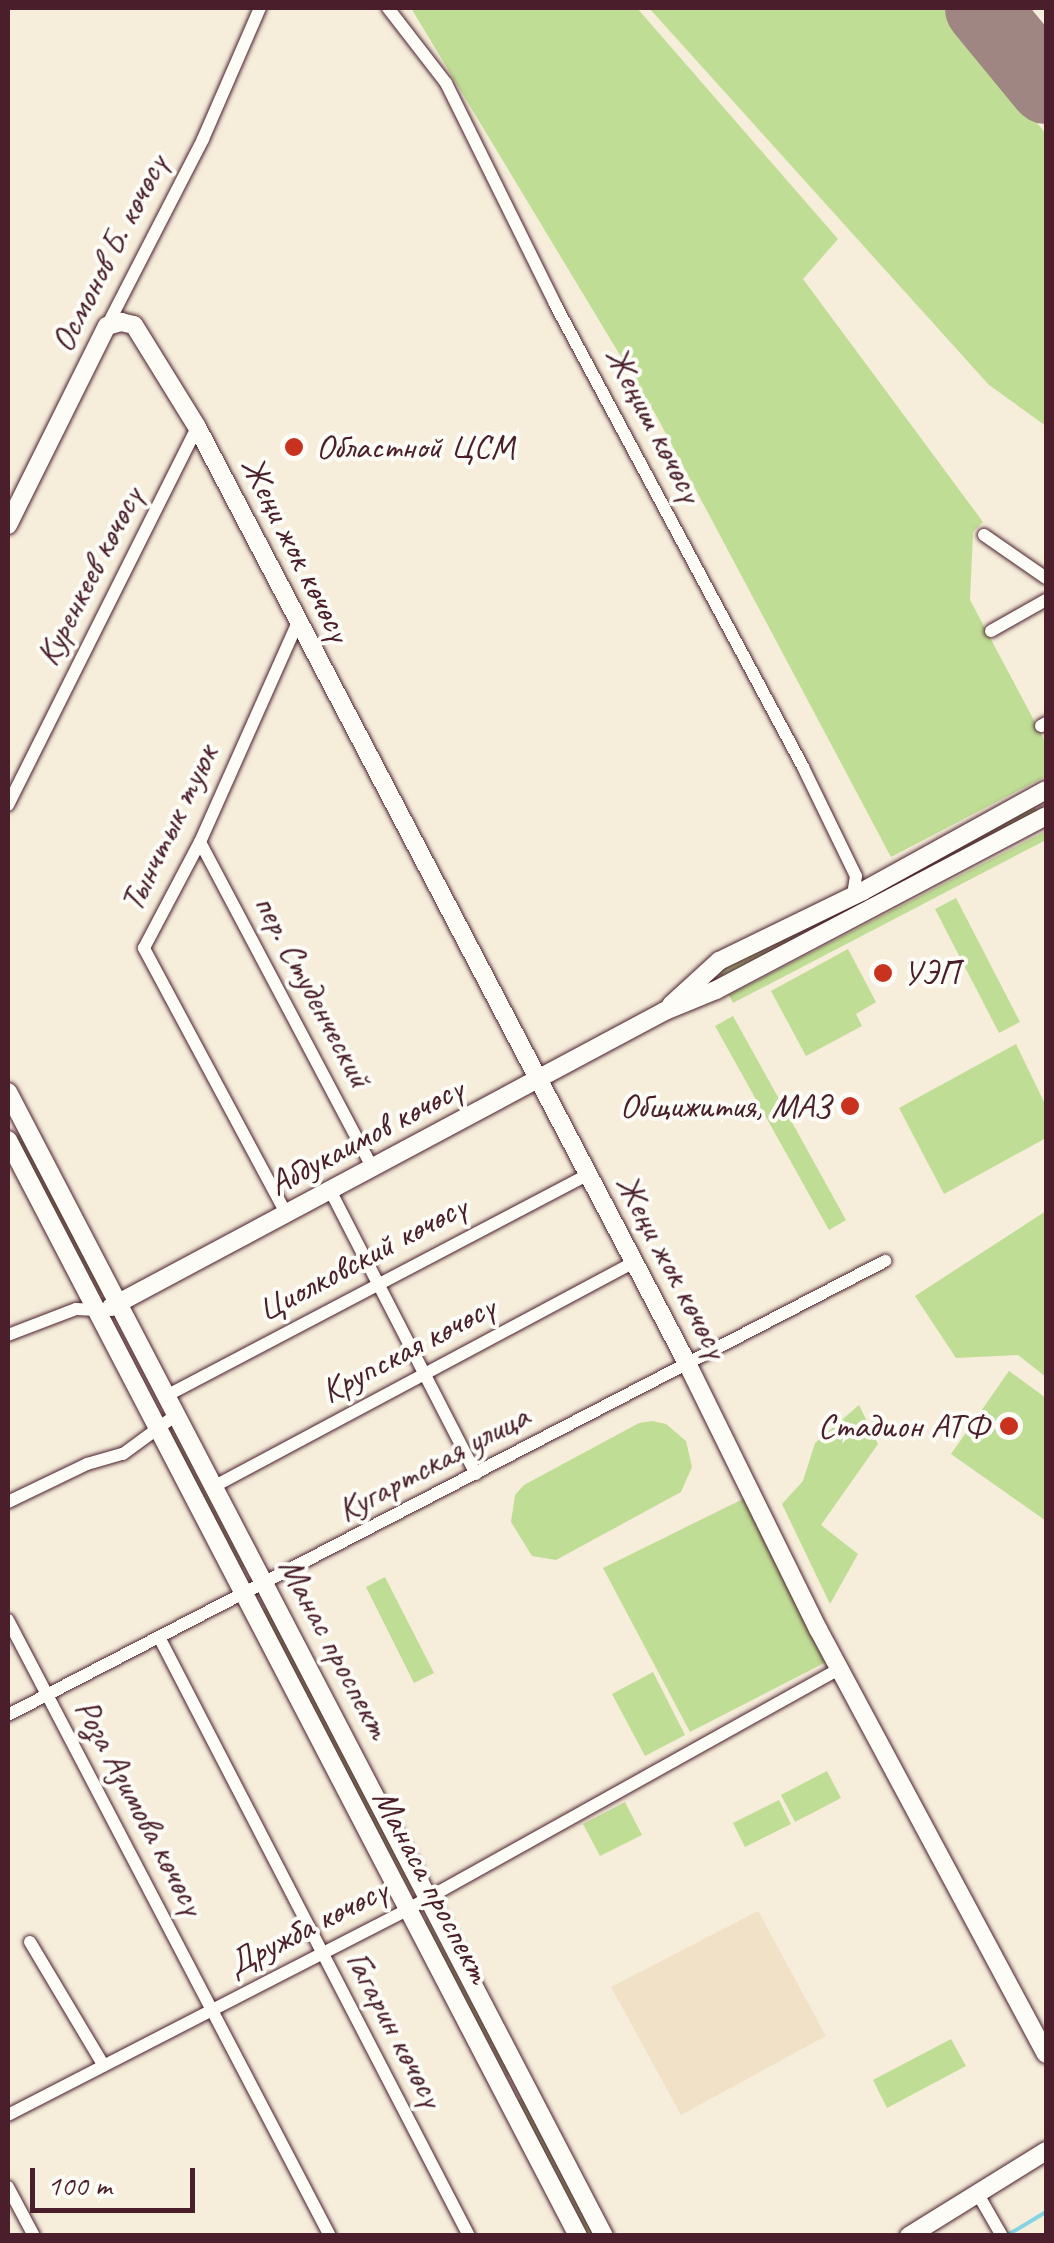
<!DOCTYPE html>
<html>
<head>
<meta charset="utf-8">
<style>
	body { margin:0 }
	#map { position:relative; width:1054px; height:2243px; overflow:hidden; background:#f6eddb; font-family:Caveat,sans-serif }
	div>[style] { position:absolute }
	.built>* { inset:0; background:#f1e2c7 }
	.green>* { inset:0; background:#c0dd95 }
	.stream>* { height:4px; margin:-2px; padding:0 2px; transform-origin:2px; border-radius:2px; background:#85d4e3 }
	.runway>* { height:75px; margin:-37.5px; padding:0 37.5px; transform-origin:37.5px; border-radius:37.5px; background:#a08683 }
	.roads { filter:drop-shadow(0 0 2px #4a1f2b) drop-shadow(0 0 2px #4a1f2b) }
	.street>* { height:12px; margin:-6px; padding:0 6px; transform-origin:6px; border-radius:6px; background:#fdfcf7 }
	.secondary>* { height:18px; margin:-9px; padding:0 9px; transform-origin:9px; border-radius:9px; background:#fdfcf7 }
	.dots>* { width:28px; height:28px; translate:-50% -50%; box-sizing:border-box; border:5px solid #fdfcf7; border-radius:50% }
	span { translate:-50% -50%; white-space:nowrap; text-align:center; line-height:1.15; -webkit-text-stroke:8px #fdfcf7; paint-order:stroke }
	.street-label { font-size:35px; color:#4a1f2b }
	.poi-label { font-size:35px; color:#4a1f2b }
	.left { translate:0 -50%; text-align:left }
	.right { translate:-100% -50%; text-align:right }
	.frame { position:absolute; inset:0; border:10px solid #4a1f2b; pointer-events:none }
	.scale { position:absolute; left:30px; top:2168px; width:165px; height:45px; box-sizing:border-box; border:5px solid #4a1f2b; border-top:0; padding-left:12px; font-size:30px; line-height:35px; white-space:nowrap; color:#4a1f2b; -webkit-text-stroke:8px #fdfcf7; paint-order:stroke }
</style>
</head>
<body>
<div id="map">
	<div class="built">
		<div style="clip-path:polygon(758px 1911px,826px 2036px,681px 2115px,611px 1987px)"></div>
	</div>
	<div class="green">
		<div style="clip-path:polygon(411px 8px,637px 8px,838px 239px,803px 279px,983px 522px,973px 532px,970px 600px,1046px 743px,1046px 776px,891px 857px,656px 415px)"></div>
		<div style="clip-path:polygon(649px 8px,943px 8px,1046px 134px,1046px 426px,989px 385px)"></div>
		<div style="clip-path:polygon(1033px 806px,1039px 812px,725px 979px,719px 975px,721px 968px)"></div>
		<div style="clip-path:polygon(1046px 831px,1046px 840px,733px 1003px,729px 995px)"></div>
		<div style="clip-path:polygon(956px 898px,1020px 1022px,999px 1033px,935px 909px)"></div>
		<div style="clip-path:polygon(848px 949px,876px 1002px,856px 1014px,862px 1026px,806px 1056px,771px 991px)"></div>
		<div style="clip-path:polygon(733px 1016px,846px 1220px,829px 1230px,715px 1026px)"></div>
		<div style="clip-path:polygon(1016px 1044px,1046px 1106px,1046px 1138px,944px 1194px,899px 1108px)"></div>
		<div style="clip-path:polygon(19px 1135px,103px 1292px,100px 1294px,16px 1138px)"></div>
		<div style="clip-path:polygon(1046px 1211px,1046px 1377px,1018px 1355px,956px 1358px,915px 1296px)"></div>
		<div style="clip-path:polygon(1009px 1371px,1046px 1398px,1046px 1521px,951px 1454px)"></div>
		<div style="clip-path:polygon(859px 1405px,878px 1444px,821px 1525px,858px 1554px,830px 1604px,782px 1504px,803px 1481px,815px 1443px)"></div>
		<div style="clip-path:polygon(652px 1421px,666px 1424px,686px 1441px,692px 1467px,681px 1492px,556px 1560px,532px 1556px,511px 1522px,515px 1495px,524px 1485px,639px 1423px)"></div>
		<div style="clip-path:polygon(171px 1428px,244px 1566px,243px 1570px,168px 1430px)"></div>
		<div style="clip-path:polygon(745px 1498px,832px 1659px,690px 1732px,603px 1568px)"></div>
		<div style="clip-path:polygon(385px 1577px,434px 1673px,414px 1683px,366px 1587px)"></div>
		<div style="clip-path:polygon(267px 1608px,414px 1887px,412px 1894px,260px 1613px)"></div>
		<div style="clip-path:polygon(653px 1672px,685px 1735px,645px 1756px,612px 1694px)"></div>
		<div style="clip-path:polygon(827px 1771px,841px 1798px,795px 1822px,781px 1795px)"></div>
		<div style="clip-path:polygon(779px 1800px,791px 1824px,745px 1847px,733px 1823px)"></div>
		<div style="clip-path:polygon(625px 1802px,642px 1835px,600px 1856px,583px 1824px)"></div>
		<div style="clip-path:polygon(427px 1919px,510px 2074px,508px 2077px,422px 1924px)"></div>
		<div style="clip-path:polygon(951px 2039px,966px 2066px,887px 2108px,873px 2080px)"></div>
		<div style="clip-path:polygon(521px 2098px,524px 2100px,595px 2235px,584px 2235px,516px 2101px)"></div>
	</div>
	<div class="stream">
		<div style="left:1006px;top:2236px;width:47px;rotate:-31deg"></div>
	</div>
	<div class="runway">
		<div style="left:982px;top:8px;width:101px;rotate:50.6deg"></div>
	</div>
	<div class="roads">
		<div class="street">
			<div style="left:388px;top:8px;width:95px;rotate:52.3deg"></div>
			<div style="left:446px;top:83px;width:246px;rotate:63.7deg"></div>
			<div style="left:555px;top:304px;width:525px;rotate:61.82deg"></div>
			<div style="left:803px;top:767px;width:121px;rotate:64.1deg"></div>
			<div style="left:856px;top:876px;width:20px;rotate:99deg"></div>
			<div style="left:107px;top:326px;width:210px;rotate:-62.8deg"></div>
			<div style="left:203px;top:139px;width:143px;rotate:-66.5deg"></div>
			<div style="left:984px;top:535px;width:75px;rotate:34.7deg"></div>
			<div style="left:991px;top:631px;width:63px;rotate:-29.4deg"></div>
			<div style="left:1041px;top:726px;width:6px;rotate:-31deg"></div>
			<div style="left:8px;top:805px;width:423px;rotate:-63.4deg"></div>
			<div style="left:200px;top:842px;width:370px;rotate:62.1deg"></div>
			<div style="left:331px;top:1192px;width:317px;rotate:62.8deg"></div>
			<div style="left:287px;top:1215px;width:303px;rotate:-118.2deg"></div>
			<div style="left:144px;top:948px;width:120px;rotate:-62.2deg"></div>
			<div style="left:200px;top:842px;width:241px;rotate:-66deg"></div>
			<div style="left:8px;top:1335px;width:73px;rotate:-20.9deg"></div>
			<div style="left:76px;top:1309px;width:20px;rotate:3deg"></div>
			<div style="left:166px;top:1396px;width:475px;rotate:-27.7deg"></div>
			<div style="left:213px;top:1487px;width:476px;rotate:-28.1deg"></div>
			<div style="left:8px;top:1502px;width:88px;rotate:-25.7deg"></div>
			<div style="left:87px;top:1464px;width:37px;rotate:-16deg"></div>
			<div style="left:123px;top:1454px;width:66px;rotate:-36.3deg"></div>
			<div style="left:8px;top:1620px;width:695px;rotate:62.4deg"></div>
			<div style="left:159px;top:1637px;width:674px;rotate:62.64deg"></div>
			<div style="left:8px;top:1715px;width:988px;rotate:-27.37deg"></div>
			<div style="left:30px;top:1942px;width:144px;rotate:59.2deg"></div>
			<div style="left:8px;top:2115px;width:450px;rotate:-27.2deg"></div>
			<div style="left:408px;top:1909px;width:494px;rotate:-29.1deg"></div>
			<div style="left:8px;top:2187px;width:55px;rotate:62deg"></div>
			<div style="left:979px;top:2196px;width:46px;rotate:60.1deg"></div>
		</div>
		<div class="secondary">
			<div style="left:8px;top:525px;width:222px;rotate:-63.6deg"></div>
			<div style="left:107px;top:326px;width:15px;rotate:-16deg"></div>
			<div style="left:121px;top:322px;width:13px;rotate:13deg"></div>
			<div style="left:134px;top:325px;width:120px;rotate:58.3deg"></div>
			<div style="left:197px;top:427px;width:1057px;rotate:62.37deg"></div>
			<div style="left:687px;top:1363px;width:297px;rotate:63.8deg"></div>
			<div style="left:818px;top:1629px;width:482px;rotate:61.8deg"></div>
			<div style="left:671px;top:1005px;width:65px;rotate:-42.5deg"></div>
			<div style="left:719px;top:961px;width:160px;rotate:-25.9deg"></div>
			<div style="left:863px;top:891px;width:209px;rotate:-28.9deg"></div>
			<div style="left:8px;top:1092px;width:1290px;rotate:62.48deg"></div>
			<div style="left:8px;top:1140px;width:1235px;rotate:62.52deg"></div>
			<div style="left:111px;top:1307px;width:628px;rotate:-28.12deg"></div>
			<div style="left:665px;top:1011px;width:55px;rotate:-22.4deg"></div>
			<div style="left:716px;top:990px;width:373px;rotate:-27.8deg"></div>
			<div style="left:909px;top:2236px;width:161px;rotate:-31.8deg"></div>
		</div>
	</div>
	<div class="dots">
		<div style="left:294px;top:447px;background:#c8321e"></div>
		<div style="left:883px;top:973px;background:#c8321e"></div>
		<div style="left:850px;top:1106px;background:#c8321e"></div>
		<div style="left:1009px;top:1426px;background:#c8321e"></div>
	</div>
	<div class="street-label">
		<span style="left:109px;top:253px;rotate:-63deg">Осмонов Б. көчөсү</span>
		<span style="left:654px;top:424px;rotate:62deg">Жеңиш көчөсү</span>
		<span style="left:296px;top:549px;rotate:63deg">Жеңи жок көчөсү</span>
		<span style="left:89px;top:576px;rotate:-63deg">Куренкеев көчөсү</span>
		<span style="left:169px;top:828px;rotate:-64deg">Тынчтык туюк</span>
		<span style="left:313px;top:991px;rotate:62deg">пер. Студенческий</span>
		<span style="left:366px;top:1136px;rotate:-28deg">Абдукаимов көчөсү</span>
		<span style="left:362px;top:1258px;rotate:-28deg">Циолковский көчөсү</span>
		<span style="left:672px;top:1266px;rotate:62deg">Жеңи жок көчөсү</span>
		<span style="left:408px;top:1349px;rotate:-28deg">Крупская көчөсү</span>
		<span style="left:433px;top:1463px;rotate:-28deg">Кугартская улица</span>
		<span style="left:335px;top:1648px;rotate:62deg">Манас проспект</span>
		<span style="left:140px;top:1807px;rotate:62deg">Роза Азимова көчөсү</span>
		<span style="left:432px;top:1886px;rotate:62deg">Манаса проспект</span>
		<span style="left:307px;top:1927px;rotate:-27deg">Дружба көчөсү</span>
		<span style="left:395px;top:2029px;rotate:62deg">Гагарин көчөсү</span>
	</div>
	<div class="poi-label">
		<span class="left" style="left:316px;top:447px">Областной ЦСМ</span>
		<span class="left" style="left:903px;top:973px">УЭП</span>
		<span class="right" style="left:830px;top:1106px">Общижития, МАЗ</span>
		<span class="right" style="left:989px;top:1426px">Стадион АТФ</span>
	</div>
	<div class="frame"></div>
	<div class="scale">100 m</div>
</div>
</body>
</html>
